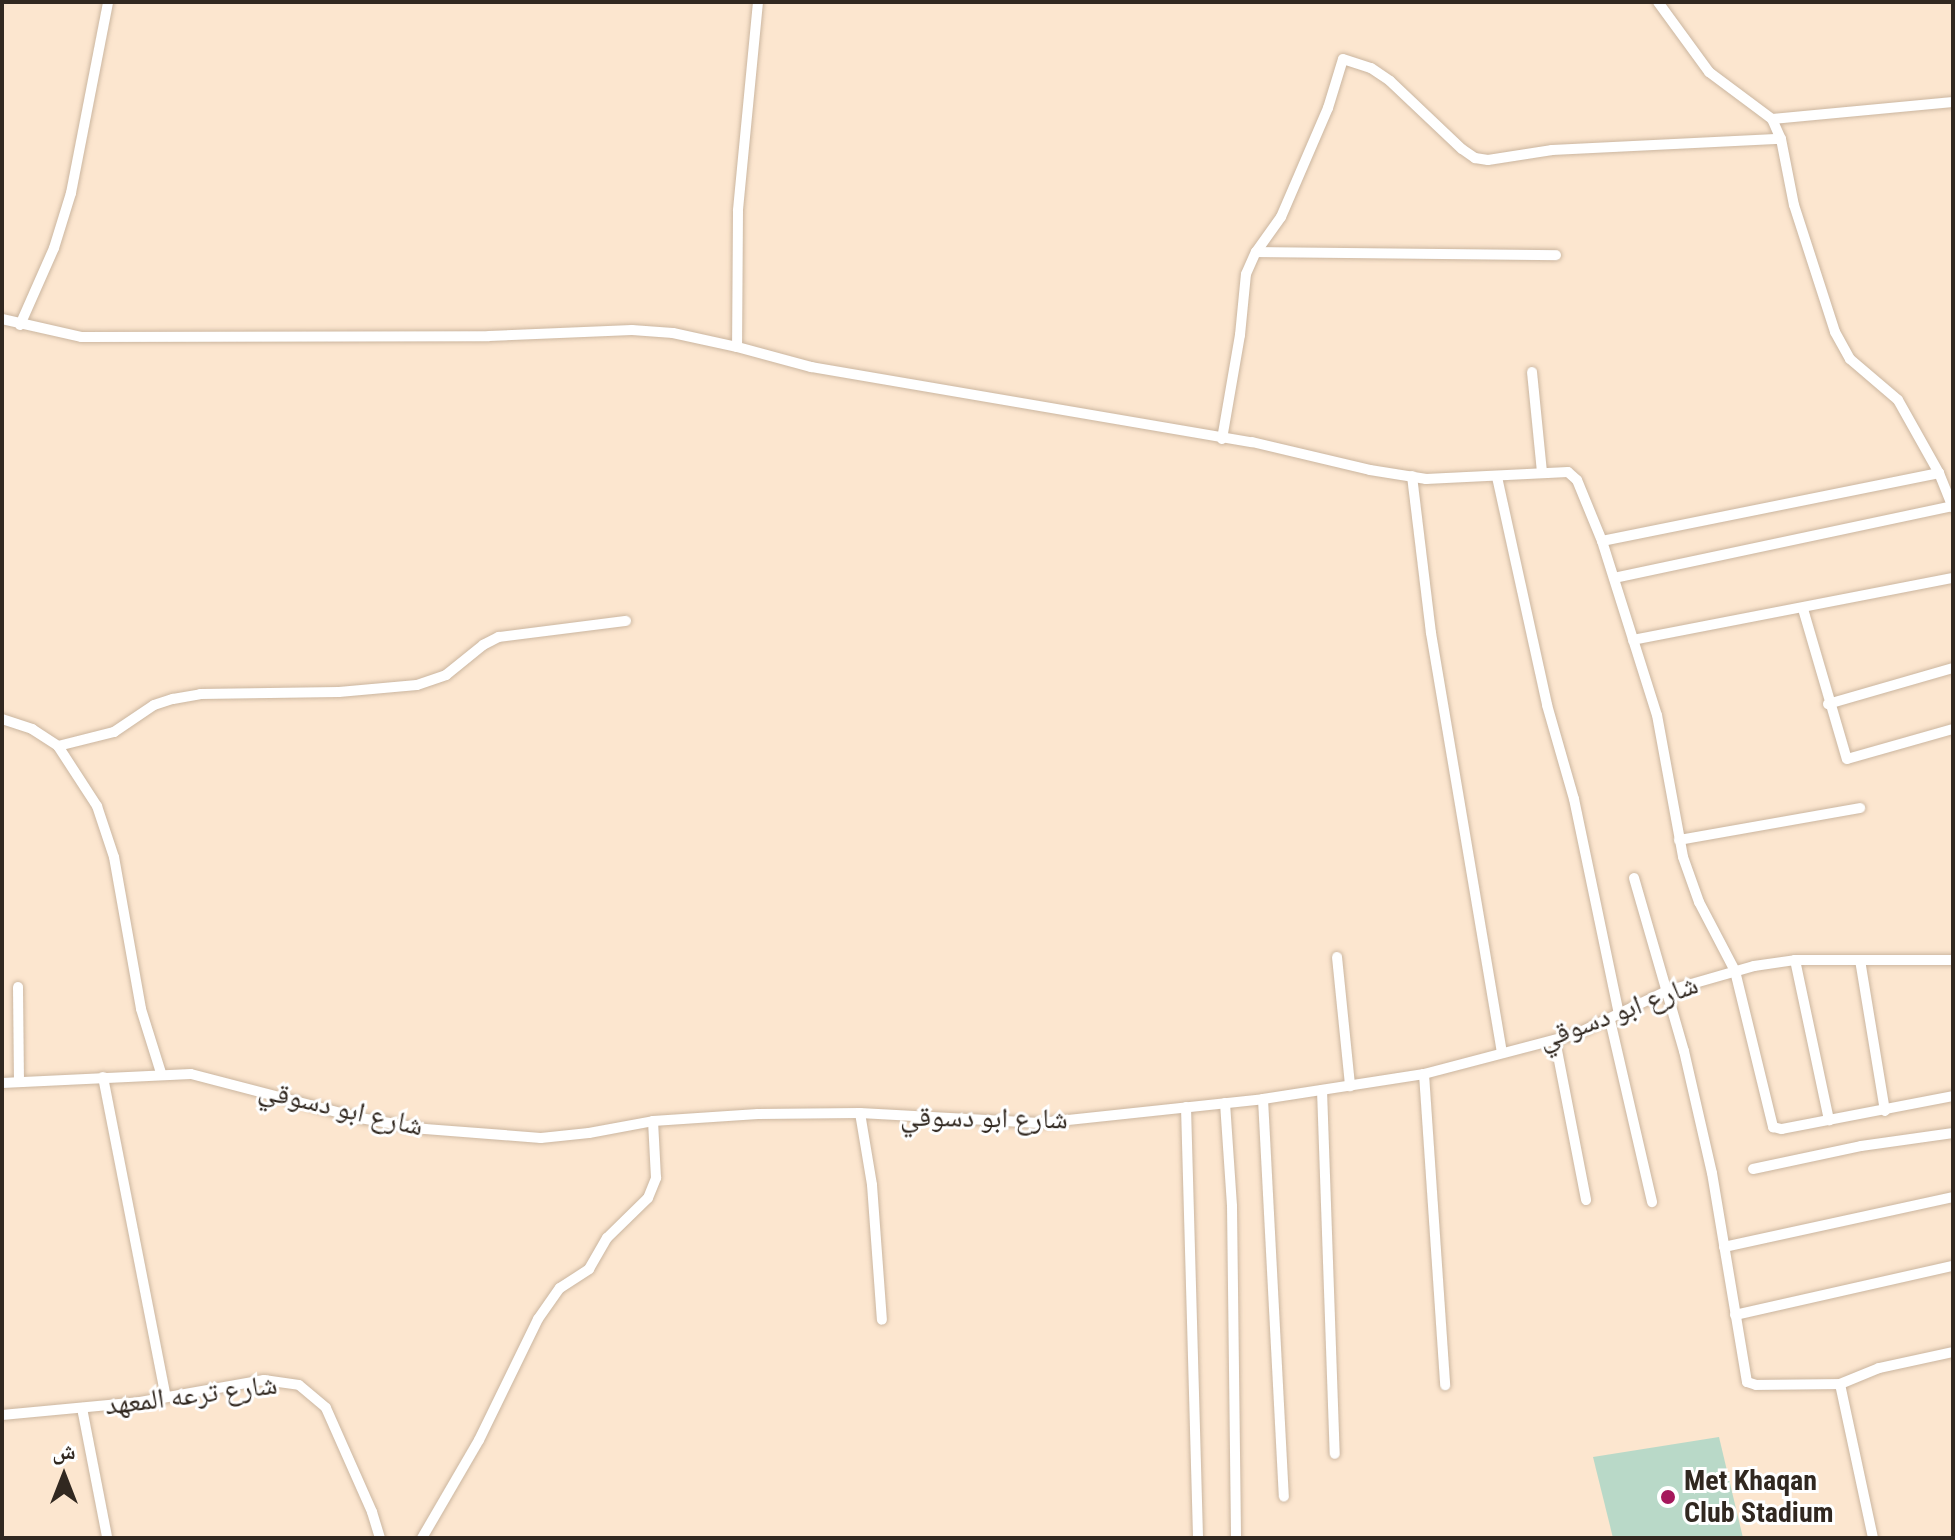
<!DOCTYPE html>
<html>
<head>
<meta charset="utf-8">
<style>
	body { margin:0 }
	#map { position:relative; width:1955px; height:1540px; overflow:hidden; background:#fce6cf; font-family:"Roboto Condensed","Noto Naskh Arabic",sans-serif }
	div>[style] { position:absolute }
	.green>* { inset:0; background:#b9d9c8 }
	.roads { filter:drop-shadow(0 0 2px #cbb6a0) drop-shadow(0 0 2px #cbb6a0) }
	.street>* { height:10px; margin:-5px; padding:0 5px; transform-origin:5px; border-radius:5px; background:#fff }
	.dots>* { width:22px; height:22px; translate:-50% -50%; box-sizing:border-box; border:4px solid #fff; border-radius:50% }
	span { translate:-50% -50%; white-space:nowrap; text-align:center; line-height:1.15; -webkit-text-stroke:6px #fff; paint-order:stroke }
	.street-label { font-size:28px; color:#312820 }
	.poi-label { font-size:28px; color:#312820; font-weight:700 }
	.left { translate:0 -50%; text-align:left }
	.frame { position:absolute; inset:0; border:4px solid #312820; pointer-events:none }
	.north { position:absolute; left:24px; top:1436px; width:80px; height:80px; -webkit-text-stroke:6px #fff; paint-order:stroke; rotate:0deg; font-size:22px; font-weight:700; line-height:32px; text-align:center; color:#312820 }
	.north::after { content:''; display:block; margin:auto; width:28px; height:36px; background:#312820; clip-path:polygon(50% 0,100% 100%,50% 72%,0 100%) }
</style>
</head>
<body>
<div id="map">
	<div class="green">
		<div style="clip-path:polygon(1719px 1437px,1743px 1538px,1613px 1538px,1593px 1457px)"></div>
	</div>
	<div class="roads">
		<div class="street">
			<div style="left:758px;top:2px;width:210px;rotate:95.5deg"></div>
			<div style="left:738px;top:211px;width:136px;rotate:90.4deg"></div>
			<div style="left:737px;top:347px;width:77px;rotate:15.1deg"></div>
			<div style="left:811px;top:367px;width:447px;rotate:9.7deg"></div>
			<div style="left:1252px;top:442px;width:121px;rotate:13.3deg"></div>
			<div style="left:1370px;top:470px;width:57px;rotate:9.1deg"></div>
			<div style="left:1426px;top:479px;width:142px;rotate:-2.8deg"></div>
			<div style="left:1568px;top:472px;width:12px;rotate:42deg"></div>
			<div style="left:1577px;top:480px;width:66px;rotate:67.7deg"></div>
			<div style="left:1602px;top:541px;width:182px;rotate:72.5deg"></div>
			<div style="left:1657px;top:715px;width:144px;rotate:79.6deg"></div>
			<div style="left:1683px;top:857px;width:48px;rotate:70.4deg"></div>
			<div style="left:1699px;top:902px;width:78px;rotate:62.4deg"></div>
			<div style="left:1735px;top:971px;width:161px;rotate:76.3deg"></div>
			<div style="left:1773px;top:1127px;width:9px;rotate:13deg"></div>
			<div style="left:1782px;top:1129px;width:174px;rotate:-10.9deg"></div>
			<div style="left:1658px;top:2px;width:87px;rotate:53.9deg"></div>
			<div style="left:1709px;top:72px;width:79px;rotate:36.7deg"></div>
			<div style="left:1772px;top:119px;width:22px;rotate:66deg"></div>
			<div style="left:1781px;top:139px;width:67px;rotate:78.9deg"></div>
			<div style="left:1794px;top:205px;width:133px;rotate:72.1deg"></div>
			<div style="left:1835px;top:332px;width:31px;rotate:61deg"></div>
			<div style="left:1850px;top:359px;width:63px;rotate:40.5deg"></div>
			<div style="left:1898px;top:400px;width:84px;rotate:60.7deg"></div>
			<div style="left:1939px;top:473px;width:37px;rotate:68deg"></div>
			<div style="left:1772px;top:119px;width:182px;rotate:-5.4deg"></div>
			<div style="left:1256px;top:252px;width:300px;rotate:0.6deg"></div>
			<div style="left:2px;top:319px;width:81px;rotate:12.8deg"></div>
			<div style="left:81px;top:337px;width:408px;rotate:-0.1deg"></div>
			<div style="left:489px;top:336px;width:143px;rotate:-2.4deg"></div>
			<div style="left:632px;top:330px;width:41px;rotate:4.2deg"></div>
			<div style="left:673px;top:333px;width:66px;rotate:12.3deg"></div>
			<div style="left:20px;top:325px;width:84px;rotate:-66.2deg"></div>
			<div style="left:54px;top:248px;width:58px;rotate:-72.8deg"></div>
			<div style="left:71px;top:193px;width:195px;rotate:-79deg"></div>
			<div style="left:1532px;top:372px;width:101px;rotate:84.3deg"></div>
			<div style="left:1222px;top:439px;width:106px;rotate:-80.2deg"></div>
			<div style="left:1240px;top:335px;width:61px;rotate:-84.4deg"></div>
			<div style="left:1246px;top:274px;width:24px;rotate:-66deg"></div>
			<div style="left:1256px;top:252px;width:43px;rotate:-54.5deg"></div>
			<div style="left:1281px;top:217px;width:119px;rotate:-66.7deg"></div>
			<div style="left:1328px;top:108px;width:51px;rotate:-73deg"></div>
			<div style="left:1343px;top:59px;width:29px;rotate:18deg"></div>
			<div style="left:1371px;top:68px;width:23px;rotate:34deg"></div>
			<div style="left:1390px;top:81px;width:99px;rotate:43.4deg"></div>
			<div style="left:1462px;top:149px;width:16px;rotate:35deg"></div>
			<div style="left:1475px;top:158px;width:13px;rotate:9deg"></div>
			<div style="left:1488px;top:160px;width:65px;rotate:-8.9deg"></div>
			<div style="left:1552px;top:150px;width:229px;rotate:-2.8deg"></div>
			<div style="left:1412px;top:476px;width:158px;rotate:83.1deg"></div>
			<div style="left:1431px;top:633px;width:425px;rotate:80.4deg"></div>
			<div style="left:1497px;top:477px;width:233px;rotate:77.6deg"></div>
			<div style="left:1547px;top:705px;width:98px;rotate:74deg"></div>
			<div style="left:1574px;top:799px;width:220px;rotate:78.2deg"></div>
			<div style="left:1602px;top:541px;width:344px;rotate:-11.4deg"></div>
			<div style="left:1614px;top:578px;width:347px;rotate:-12deg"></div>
			<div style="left:1803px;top:609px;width:156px;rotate:73.7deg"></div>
			<div style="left:1847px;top:759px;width:110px;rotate:-15.8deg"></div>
			<div style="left:1633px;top:640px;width:326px;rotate:-11deg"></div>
			<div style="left:1828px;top:704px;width:130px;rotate:-16.1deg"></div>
			<div style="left:2px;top:719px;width:32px;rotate:18deg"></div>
			<div style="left:32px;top:729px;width:31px;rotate:33deg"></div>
			<div style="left:58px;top:746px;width:72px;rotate:57deg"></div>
			<div style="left:97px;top:806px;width:54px;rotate:71.6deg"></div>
			<div style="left:114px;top:857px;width:154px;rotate:79.9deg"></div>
			<div style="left:141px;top:1009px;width:67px;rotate:72.6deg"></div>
			<div style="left:58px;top:746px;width:58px;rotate:-14deg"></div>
			<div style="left:114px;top:732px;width:48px;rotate:-34deg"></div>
			<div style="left:154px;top:705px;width:20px;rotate:-18deg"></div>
			<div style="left:173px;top:699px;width:27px;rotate:-10deg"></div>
			<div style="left:200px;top:694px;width:139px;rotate:-0.8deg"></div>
			<div style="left:339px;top:692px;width:78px;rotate:-5.1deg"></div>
			<div style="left:417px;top:685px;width:31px;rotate:-19deg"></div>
			<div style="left:446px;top:675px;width:48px;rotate:-39deg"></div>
			<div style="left:483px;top:645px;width:18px;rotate:-27deg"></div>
			<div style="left:499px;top:637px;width:128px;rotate:-7.2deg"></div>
			<div style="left:1679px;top:840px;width:184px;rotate:-10deg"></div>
			<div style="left:1634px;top:878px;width:180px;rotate:73.9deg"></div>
			<div style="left:1684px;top:1051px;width:125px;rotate:77.1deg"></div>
			<div style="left:1712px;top:1173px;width:212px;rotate:80.5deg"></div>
			<div style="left:1747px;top:1382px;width:9px;rotate:18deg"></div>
			<div style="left:1756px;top:1385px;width:84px;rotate:-0.7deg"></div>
			<div style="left:1337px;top:957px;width:130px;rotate:84.2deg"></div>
			<div style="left:1795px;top:960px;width:164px;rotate:78deg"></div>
			<div style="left:1860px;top:960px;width:153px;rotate:80.6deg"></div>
			<div style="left:18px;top:987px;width:95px;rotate:89.4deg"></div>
			<div style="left:1610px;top:1020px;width:187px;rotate:77deg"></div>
			<div style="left:1555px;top:1040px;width:163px;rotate:79deg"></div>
			<div style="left:1424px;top:1074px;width:312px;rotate:86.1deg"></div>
			<div style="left:103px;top:1077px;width:326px;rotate:78.9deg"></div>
			<div style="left:2px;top:1083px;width:189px;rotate:-2.7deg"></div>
			<div style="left:191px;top:1074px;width:175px;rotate:14.6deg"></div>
			<div style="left:360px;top:1118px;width:66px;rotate:9.6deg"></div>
			<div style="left:425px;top:1129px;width:116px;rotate:4.4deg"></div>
			<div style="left:541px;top:1138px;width:48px;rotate:-5.9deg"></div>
			<div style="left:589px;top:1133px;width:65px;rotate:-10.6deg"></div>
			<div style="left:653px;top:1121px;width:105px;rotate:-3.8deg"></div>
			<div style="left:758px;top:1114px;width:102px;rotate:-0.6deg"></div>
			<div style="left:860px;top:1113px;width:180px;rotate:3.2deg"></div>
			<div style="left:1040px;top:1123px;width:224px;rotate:-6.1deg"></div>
			<div style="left:1263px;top:1099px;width:163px;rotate:-8.8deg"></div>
			<div style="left:1424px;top:1074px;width:157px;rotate:-14.7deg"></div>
			<div style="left:1576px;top:1034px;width:101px;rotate:-25.3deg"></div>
			<div style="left:1667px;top:991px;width:91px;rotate:-16deg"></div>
			<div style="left:1754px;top:966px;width:41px;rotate:-8.3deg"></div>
			<div style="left:1795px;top:960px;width:158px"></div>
			<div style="left:1322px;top:1090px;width:364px;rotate:88deg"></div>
			<div style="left:1263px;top:1099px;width:398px;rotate:87deg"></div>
			<div style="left:1225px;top:1103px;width:103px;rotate:86.1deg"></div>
			<div style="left:1232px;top:1206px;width:332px;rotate:89.3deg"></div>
			<div style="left:1186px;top:1107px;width:431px;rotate:88.4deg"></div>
			<div style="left:860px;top:1113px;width:73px;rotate:80.5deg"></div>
			<div style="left:872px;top:1185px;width:135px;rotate:85.8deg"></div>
			<div style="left:1753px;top:1169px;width:110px;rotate:-12deg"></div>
			<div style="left:1861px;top:1146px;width:93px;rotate:-8deg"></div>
			<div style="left:1724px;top:1247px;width:234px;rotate:-12.3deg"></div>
			<div style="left:1735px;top:1315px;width:223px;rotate:-12.7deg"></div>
			<div style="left:82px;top:1408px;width:131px;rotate:79deg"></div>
			<div style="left:2px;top:1415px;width:139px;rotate:-5.4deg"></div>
			<div style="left:140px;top:1402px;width:126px;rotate:-10.1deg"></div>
			<div style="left:264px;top:1380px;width:35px;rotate:8deg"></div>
			<div style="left:299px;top:1385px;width:35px;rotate:40deg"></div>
			<div style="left:326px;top:1408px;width:114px;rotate:66.1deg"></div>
			<div style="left:372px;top:1512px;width:27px;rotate:73deg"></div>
			<div style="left:422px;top:1538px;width:113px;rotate:-59.8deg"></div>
			<div style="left:479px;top:1440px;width:135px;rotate:-64deg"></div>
			<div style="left:538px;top:1319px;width:38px;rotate:-55deg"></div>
			<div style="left:560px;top:1288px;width:35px;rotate:-33deg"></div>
			<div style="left:589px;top:1269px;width:36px;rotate:-60deg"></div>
			<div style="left:607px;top:1238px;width:57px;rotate:-44.3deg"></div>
			<div style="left:648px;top:1198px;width:22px;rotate:-68deg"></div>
			<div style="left:656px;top:1178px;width:57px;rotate:-93deg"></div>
			<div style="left:1873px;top:1538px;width:157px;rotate:-102.1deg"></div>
			<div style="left:1840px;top:1384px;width:42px;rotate:-22.3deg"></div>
			<div style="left:1879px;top:1368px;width:76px;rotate:-12.2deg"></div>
		</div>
	</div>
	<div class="dots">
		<div style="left:1668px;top:1497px;background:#a5185c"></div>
	</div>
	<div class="street-label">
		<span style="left:1618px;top:1012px;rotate:-20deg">شارع ابو دسوقي</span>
		<span style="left:341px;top:1108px;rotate:13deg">شارع ابو دسوقي</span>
		<span style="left:984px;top:1118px;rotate:1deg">شارع ابو دسوقي</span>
		<span style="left:191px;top:1395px;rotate:-7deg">شارع ترعه المعهد</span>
	</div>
	<div class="poi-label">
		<span class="left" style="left:1684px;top:1497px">Met Khaqan<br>Club Stadium</span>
	</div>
	<div class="frame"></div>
	<div class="north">ش</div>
</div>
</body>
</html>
